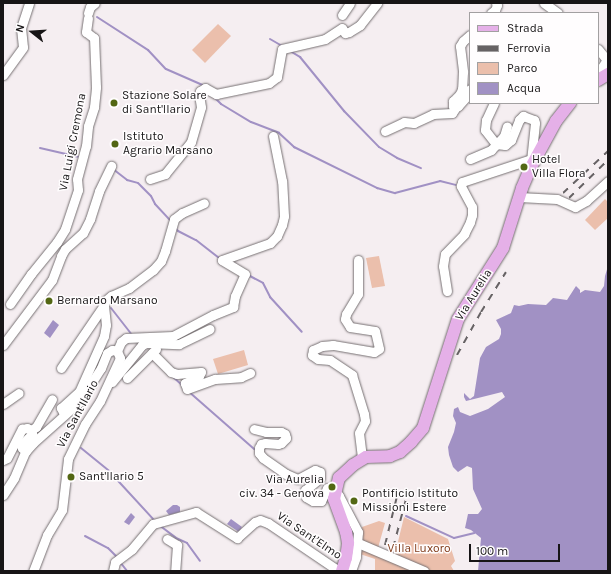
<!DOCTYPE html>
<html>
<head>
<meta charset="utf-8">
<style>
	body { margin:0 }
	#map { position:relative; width:611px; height:574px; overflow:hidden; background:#f5eef1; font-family:Karla,sans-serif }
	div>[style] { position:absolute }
	.green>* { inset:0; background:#ebbfac }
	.water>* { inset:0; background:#a191c4 }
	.stream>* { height:2px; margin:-1px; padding:0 1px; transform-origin:1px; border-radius:1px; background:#a191c4 }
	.roads { filter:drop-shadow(0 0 1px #767072) drop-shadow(0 0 1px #767072) }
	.minor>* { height:9px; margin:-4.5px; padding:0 4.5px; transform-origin:4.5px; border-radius:4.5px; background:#fff }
	.major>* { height:12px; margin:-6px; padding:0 6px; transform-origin:6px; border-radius:6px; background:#e5b0e8 }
	.rail>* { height:2px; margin-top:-1px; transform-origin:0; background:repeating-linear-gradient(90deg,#666264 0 7px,transparent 0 14px) }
	.dots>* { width:11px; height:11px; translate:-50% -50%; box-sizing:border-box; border:2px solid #fffdfe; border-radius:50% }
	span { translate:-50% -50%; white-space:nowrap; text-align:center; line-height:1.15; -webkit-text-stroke:3px #fffdfe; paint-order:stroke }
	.poi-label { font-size:12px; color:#171516 }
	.left { translate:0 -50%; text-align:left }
	.right { translate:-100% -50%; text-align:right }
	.street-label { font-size:12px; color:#171516 }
	.park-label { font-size:12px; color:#813c1b }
	.frame { position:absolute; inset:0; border:4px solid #171516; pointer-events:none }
	.legend { position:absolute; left:469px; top:12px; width:130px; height:92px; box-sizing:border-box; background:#fffdfe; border:1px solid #a2a0a1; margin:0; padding:5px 7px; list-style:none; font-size:12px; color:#171516 }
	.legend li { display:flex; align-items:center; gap:8px; height:20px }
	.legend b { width:20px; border:1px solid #a2a0a1 }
	.north { position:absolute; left:12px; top:12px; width:40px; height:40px; -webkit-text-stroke:3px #fffdfe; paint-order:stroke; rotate:287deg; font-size:11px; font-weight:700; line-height:16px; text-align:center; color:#171516 }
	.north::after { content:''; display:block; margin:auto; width:14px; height:18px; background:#171516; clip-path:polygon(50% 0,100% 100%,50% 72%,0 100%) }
	.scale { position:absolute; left:469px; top:544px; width:91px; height:18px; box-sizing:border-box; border:2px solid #171516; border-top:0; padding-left:5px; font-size:12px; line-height:14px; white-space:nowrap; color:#171516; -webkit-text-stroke:3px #fffdfe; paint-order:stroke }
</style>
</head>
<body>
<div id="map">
	<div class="green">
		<div style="clip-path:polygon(218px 24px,231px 36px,205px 63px,192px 50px)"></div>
		<div style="clip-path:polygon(605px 199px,608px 202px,608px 218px,595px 230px,585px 220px)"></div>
		<div style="clip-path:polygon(379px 256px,385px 286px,372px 288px,366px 258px)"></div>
		<div style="clip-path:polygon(244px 350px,248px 365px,218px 374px,213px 359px)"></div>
		<div style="clip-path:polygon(404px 517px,448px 539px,455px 561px,451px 566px,454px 571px,375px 571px,375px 559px,360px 554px,363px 544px,362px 527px,379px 521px,385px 523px,378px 548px,395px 554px)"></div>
	</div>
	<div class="water">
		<div style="clip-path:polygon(608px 266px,608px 571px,478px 571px,481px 538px,471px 530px,465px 528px,468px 514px,478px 514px,482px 509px,473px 489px,472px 468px,467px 466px,458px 472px,453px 467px,449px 455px,448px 447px,454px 432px,456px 423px,453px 416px,454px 409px,458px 407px,460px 412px,470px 416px,488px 409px,505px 397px,502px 392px,466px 401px,464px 397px,464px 393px,470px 399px,474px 396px,480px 358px,486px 347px,499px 339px,501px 334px,501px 329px,496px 320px,511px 313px,514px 305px,519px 306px,528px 304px,546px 305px,553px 298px,567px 300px,576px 286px,580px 290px,580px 293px,585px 290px,600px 292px,604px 286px,605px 276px)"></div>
		<div style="clip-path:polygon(53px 320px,59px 325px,50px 338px,44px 333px)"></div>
		<div style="clip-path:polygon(173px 505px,177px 505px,180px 507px,180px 512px,169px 515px,166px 511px)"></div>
		<div style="clip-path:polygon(131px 513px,135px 517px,129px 525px,124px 522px)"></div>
		<div style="clip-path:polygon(231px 519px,242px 527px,239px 532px,227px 524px)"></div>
	</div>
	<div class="stream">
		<div style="left:97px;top:17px;width:61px;rotate:32.9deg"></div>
		<div style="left:148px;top:50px;width:26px;rotate:47deg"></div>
		<div style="left:166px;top:69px;width:43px;rotate:23.6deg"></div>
		<div style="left:270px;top:39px;width:14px;rotate:30deg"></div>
		<div style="left:290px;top:51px;width:12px;rotate:31deg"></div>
		<div style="left:300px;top:57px;width:70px;rotate:50.8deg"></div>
		<div style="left:344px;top:111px;width:50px;rotate:45.8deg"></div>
		<div style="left:379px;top:147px;width:21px;rotate:31deg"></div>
		<div style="left:397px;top:158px;width:26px;rotate:23deg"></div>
		<div style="left:214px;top:97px;width:10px;rotate:45deg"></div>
		<div style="left:221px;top:104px;width:35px;rotate:31deg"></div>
		<div style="left:251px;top:122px;width:30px;rotate:21deg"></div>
		<div style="left:279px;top:133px;width:21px;rotate:43deg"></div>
		<div style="left:294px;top:147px;width:93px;rotate:26.3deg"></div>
		<div style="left:377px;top:188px;width:19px;rotate:16deg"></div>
		<div style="left:395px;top:193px;width:47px;rotate:-14.9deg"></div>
		<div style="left:440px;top:181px;width:16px;rotate:14deg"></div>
		<div style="left:40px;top:148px;width:39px;rotate:13deg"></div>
		<div style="left:113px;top:169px;width:18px;rotate:38deg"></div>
		<div style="left:127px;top:180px;width:11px;rotate:15deg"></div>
		<div style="left:138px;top:183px;width:18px;rotate:45deg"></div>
		<div style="left:151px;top:196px;width:9px;rotate:63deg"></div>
		<div style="left:155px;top:204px;width:22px;rotate:47deg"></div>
		<div style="left:175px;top:227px;width:5px;rotate:53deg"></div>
		<div style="left:178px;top:231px;width:20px;rotate:27deg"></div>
		<div style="left:196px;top:240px;width:31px;rotate:38deg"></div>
		<div style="left:248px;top:275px;width:17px;rotate:28deg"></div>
		<div style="left:263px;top:283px;width:16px;rotate:63deg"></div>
		<div style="left:270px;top:297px;width:47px;rotate:47.6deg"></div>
		<div style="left:111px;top:308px;width:33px;rotate:52deg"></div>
		<div style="left:172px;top:376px;width:13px;rotate:42deg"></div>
		<div style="left:188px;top:391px;width:88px;rotate:41.3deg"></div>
		<div style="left:81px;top:448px;width:36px;rotate:39deg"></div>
		<div style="left:109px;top:471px;width:67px;rotate:47.4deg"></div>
		<div style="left:406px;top:516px;width:53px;rotate:24.6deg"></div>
		<div style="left:454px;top:538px;width:21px;rotate:-14deg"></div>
		<div style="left:159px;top:525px;width:21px;rotate:37deg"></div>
		<div style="left:176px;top:538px;width:12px;rotate:24deg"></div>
		<div style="left:187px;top:543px;width:22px;rotate:54deg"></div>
		<div style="left:85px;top:536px;width:26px;rotate:28deg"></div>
		<div style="left:108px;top:548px;width:13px;rotate:45deg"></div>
		<div style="left:120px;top:562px;width:11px;rotate:52deg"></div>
	</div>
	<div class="roads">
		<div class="minor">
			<div style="left:544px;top:3px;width:17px;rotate:36deg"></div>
			<div style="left:88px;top:13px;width:6px;rotate:-72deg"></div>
			<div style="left:90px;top:7px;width:6px;rotate:-39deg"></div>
			<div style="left:491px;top:13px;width:5px;rotate:-37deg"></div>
			<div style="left:495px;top:10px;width:5px;rotate:-68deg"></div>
			<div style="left:497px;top:5px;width:2px;rotate:-117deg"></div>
			<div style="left:342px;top:15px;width:14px;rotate:-56deg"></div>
			<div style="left:470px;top:35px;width:9px;rotate:139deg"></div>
			<div style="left:463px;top:41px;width:6px;rotate:121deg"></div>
			<div style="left:460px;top:46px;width:26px;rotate:83deg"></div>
			<div style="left:463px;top:72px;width:17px;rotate:93deg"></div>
			<div style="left:462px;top:89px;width:5px;rotate:112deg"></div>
			<div style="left:460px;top:94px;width:10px;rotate:135deg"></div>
			<div style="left:453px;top:101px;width:5px;rotate:90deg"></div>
			<div style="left:453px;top:106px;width:5px"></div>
			<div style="left:458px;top:106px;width:15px;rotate:-48deg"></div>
			<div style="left:468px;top:95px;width:6px;rotate:-72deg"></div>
			<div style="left:598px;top:49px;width:14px;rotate:51deg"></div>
			<div style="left:598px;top:73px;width:18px;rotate:-56deg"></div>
			<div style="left:3px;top:75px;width:34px;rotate:-54deg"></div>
			<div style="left:23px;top:47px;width:19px;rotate:-96deg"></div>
			<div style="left:21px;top:28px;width:26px;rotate:-72deg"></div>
			<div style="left:494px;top:103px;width:19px;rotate:115deg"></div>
			<div style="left:486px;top:120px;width:10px;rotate:96deg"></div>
			<div style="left:485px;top:130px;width:18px;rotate:52deg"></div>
			<div style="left:496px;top:144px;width:9px;rotate:6deg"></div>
			<div style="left:505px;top:145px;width:8px;rotate:-40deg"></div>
			<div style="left:511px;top:140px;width:22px;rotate:-68deg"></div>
			<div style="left:519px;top:120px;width:6px;rotate:-45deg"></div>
			<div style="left:523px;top:116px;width:12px;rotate:20deg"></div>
			<div style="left:534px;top:120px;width:3px;rotate:72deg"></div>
			<div style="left:535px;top:123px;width:36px;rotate:96deg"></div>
			<div style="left:531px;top:159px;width:4px;rotate:63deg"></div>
			<div style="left:385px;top:131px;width:21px;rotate:-25deg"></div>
			<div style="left:404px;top:122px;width:10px;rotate:6deg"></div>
			<div style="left:414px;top:123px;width:21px;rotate:-25deg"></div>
			<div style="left:433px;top:114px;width:19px;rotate:-3deg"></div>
			<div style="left:452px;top:113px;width:7px;rotate:-56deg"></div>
			<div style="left:470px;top:159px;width:23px;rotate:-23deg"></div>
			<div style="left:491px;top:150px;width:19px;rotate:-47deg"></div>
			<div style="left:504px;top:136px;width:10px;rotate:-73deg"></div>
			<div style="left:150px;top:179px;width:16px;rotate:-18deg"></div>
			<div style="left:165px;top:174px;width:41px;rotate:-50.9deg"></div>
			<div style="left:191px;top:142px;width:36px;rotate:-74deg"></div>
			<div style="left:201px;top:107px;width:12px;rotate:-99deg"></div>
			<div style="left:199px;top:95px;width:4px;rotate:-76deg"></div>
			<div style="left:200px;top:91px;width:6px;rotate:-31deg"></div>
			<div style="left:205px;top:88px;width:13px;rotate:29deg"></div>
			<div style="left:216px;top:94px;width:54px;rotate:-11.7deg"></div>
			<div style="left:269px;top:83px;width:10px;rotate:-37deg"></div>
			<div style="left:277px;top:77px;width:28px;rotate:-80deg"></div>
			<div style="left:282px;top:49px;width:44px;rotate:-13.1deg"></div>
			<div style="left:325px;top:39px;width:20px;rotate:-33deg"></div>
			<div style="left:342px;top:28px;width:6px;rotate:59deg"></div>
			<div style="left:345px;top:33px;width:4px;rotate:-14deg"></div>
			<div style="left:349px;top:32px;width:13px;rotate:-32deg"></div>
			<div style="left:360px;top:25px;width:28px;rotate:-52deg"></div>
			<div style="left:519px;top:197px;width:38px;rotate:3deg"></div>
			<div style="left:557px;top:199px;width:20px;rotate:24deg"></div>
			<div style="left:575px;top:207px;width:13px;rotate:-29deg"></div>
			<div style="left:586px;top:201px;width:30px;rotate:-42deg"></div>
			<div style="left:358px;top:260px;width:34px;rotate:90deg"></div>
			<div style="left:358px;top:294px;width:23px;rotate:121deg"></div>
			<div style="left:346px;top:314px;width:5px;rotate:101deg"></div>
			<div style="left:345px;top:319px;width:9px;rotate:58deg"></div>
			<div style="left:350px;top:327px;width:25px;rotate:9deg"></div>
			<div style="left:375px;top:331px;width:18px;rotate:77deg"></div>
			<div style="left:379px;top:349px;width:6px;rotate:149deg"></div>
			<div style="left:374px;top:352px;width:42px;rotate:-170.3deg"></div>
			<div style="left:333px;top:345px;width:11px;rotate:175deg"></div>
			<div style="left:322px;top:346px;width:10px;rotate:156deg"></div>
			<div style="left:313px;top:350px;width:5px;rotate:101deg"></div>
			<div style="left:312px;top:355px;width:7px;rotate:34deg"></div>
			<div style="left:318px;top:359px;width:12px;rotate:5deg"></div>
			<div style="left:330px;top:360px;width:27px;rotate:34deg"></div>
			<div style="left:352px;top:375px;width:41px;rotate:72.9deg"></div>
			<div style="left:364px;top:414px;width:7px;rotate:82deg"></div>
			<div style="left:365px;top:421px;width:13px;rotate:117deg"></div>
			<div style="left:359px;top:433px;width:26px;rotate:83deg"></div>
			<div style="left:447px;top:291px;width:25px;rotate:-99deg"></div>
			<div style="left:443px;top:266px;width:12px;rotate:-81deg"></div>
			<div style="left:445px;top:254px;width:28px;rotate:-46deg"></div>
			<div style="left:464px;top:234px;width:13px;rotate:-63deg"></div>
			<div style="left:470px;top:222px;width:7px;rotate:-74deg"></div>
			<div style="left:472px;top:215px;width:8px;rotate:-90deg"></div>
			<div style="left:472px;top:207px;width:24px;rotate:-118deg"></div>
			<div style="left:461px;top:186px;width:4px;rotate:-76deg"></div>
			<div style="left:462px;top:182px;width:73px;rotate:-18.4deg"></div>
			<div style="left:10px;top:304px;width:37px;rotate:-55deg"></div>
			<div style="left:31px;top:274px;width:41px;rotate:-50.9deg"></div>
			<div style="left:57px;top:242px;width:15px;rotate:-58deg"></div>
			<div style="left:65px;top:229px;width:41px;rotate:-71.6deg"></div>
			<div style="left:78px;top:190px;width:11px;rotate:-95deg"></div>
			<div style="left:77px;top:179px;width:34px;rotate:-75deg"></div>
			<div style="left:86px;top:146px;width:20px;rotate:-84deg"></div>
			<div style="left:88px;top:126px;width:20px;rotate:-72deg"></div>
			<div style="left:94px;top:107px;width:20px;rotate:-84deg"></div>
			<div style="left:96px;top:87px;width:49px;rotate:-92.3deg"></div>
			<div style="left:94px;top:38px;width:10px;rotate:-143deg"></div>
			<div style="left:86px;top:32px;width:14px;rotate:-82deg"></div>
			<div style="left:3px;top:345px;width:81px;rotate:-53deg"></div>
			<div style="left:52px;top:280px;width:26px;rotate:-69deg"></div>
			<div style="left:61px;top:256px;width:8px;rotate:-60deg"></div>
			<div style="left:65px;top:249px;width:24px;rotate:-42deg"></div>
			<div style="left:83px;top:233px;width:16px;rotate:-63deg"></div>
			<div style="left:90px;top:219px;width:29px;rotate:-72deg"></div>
			<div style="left:99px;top:191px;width:28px;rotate:-64deg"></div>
			<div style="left:117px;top:351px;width:10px;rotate:-66deg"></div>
			<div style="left:121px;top:342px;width:6px;rotate:-39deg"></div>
			<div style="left:126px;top:338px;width:47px;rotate:-2.4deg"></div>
			<div style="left:173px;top:336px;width:45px;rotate:-27.7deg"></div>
			<div style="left:213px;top:315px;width:22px;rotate:-22deg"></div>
			<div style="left:233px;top:307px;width:11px;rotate:-80deg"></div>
			<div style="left:235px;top:296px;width:24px;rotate:-66deg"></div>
			<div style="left:245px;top:274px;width:27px;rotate:-149deg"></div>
			<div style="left:222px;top:260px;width:51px;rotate:-19.5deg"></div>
			<div style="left:270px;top:243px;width:10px;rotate:-45deg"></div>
			<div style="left:277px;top:236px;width:12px;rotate:-66deg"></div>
			<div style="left:282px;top:225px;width:9px;rotate:-77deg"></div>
			<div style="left:284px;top:216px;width:35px;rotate:-93deg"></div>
			<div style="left:282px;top:181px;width:46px;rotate:-101.3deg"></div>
			<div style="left:152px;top:353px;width:27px;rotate:45deg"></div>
			<div style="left:171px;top:372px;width:6px;rotate:18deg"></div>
			<div style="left:177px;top:374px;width:24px;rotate:-5deg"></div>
			<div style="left:201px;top:372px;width:4px;rotate:117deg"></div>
			<div style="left:199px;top:376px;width:16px;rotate:153deg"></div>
			<div style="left:185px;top:383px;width:6px;rotate:72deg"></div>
			<div style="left:187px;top:389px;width:30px;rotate:-20deg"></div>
			<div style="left:215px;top:379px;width:26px;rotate:-4deg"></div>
			<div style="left:241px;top:377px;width:10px;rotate:-24deg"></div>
			<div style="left:61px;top:368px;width:76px;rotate:-55.7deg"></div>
			<div style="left:127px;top:378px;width:41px;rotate:-45deg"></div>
			<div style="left:112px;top:382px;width:48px;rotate:-51deg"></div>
			<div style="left:142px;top:345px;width:4px;rotate:-27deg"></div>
			<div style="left:146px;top:343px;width:33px;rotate:2deg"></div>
			<div style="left:179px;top:344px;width:34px;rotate:-26deg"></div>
			<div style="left:3px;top:404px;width:19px;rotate:-35deg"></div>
			<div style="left:64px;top:414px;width:7px;rotate:-117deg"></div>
			<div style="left:61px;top:408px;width:24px;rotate:-42deg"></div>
			<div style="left:79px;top:392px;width:61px;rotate:-65.9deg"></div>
			<div style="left:104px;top:336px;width:11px;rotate:-80deg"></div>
			<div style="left:106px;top:325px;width:20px;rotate:-96deg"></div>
			<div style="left:104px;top:305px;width:4px;rotate:-76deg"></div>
			<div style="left:105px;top:301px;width:8px;rotate:-40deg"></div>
			<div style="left:111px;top:296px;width:20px;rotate:-24deg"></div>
			<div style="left:129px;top:288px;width:30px;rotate:-37deg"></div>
			<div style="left:153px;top:270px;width:12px;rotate:-48deg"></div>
			<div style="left:161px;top:261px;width:11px;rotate:-68deg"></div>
			<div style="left:165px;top:251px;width:33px;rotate:-74deg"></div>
			<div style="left:174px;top:219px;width:10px;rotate:-37deg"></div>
			<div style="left:182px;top:213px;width:24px;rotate:-24deg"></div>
			<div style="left:254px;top:429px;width:12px;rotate:14deg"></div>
			<div style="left:266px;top:432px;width:15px"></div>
			<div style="left:281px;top:432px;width:4px;rotate:27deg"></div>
			<div style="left:285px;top:434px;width:4px;rotate:76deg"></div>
			<div style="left:286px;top:438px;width:7px;rotate:135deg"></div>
			<div style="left:281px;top:443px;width:3px;rotate:162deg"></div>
			<div style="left:278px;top:444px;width:13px;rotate:-176deg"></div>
			<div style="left:265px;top:443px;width:4px;rotate:166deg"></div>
			<div style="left:261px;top:444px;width:4px;rotate:117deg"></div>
			<div style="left:259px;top:448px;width:5px;rotate:90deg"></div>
			<div style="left:259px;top:453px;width:6px;rotate:51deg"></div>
			<div style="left:263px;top:458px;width:28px;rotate:35deg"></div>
			<div style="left:286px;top:474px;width:13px;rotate:23deg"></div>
			<div style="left:298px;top:479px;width:19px;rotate:-28deg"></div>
			<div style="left:315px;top:470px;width:5px;rotate:22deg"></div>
			<div style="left:320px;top:472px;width:6px;rotate:90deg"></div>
			<div style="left:320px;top:478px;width:19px;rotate:141deg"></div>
			<div style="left:305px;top:490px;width:7px;rotate:82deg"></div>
			<div style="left:306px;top:497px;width:8px;rotate:30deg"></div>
			<div style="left:313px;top:501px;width:8px"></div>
			<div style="left:321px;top:501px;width:14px;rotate:-65deg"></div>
			<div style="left:327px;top:488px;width:8px;rotate:14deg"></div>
			<div style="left:335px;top:490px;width:7px;rotate:56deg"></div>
			<div style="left:339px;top:496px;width:41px;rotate:62.2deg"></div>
			<div style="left:358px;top:532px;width:25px;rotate:95deg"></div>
			<div style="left:356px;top:557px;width:15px;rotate:110deg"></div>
			<div style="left:26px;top:451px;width:5px;rotate:-143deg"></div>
			<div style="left:22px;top:448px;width:3px;rotate:-108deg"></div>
			<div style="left:21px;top:445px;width:16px;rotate:-45deg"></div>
			<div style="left:32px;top:434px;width:4px;rotate:-104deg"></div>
			<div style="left:31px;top:430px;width:6px;rotate:-31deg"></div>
			<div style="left:36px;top:427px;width:32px;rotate:-60deg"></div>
			<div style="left:3px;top:460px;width:4px;rotate:-27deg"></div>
			<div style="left:7px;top:458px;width:33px;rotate:-63deg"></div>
			<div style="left:22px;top:429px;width:5px;rotate:-11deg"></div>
			<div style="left:27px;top:428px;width:4px;rotate:27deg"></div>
			<div style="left:3px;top:495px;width:20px;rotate:-57deg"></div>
			<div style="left:14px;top:478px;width:28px;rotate:-67deg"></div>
			<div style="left:25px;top:452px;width:12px;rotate:-48deg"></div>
			<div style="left:33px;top:443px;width:62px;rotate:-41.7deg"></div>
			<div style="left:79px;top:402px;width:40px;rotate:-57.1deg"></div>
			<div style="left:101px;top:368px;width:16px;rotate:-68deg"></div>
			<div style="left:107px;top:353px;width:6px;rotate:-31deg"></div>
			<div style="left:112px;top:350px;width:5px;rotate:11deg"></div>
			<div style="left:117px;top:351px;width:8px;rotate:67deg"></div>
			<div style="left:120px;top:358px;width:47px;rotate:114.9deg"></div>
			<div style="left:100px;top:401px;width:27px;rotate:123deg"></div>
			<div style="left:85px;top:424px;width:39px;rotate:116deg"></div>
			<div style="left:68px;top:459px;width:51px;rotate:96.7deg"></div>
			<div style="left:62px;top:510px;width:29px;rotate:121deg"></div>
			<div style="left:47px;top:535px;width:39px;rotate:111deg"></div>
			<div style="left:167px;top:539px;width:12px;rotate:31deg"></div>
			<div style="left:177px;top:545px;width:26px;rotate:94deg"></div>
			<div style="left:358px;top:543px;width:72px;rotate:23deg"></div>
			<div style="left:113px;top:571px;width:9px;rotate:-77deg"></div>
			<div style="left:115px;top:562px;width:21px;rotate:-37deg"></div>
			<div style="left:132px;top:549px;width:33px;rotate:-50deg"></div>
			<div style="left:153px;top:524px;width:45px;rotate:-15.6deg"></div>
			<div style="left:196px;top:512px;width:49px;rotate:32.4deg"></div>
			<div style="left:237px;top:538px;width:24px;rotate:-42deg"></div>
			<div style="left:255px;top:522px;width:5px;rotate:-22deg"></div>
			<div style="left:260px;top:520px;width:9px;rotate:21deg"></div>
			<div style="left:268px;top:523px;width:86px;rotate:34.1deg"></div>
		</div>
		<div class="major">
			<div style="left:598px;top:80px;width:12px;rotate:-31deg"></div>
			<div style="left:342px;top:571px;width:14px;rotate:-73deg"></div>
			<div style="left:346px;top:558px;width:15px;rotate:-82deg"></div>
			<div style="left:348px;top:543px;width:11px;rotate:-100deg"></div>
			<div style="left:346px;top:532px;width:35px;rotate:-110deg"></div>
			<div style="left:334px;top:499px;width:22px;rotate:-77deg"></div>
			<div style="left:339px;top:478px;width:19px;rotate:-43deg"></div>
			<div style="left:353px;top:465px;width:15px;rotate:-32deg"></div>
			<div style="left:366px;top:457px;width:24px;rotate:-2deg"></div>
			<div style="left:390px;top:456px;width:11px;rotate:-22deg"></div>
			<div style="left:400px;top:452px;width:15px;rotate:-42deg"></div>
			<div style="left:411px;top:442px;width:18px;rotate:-49deg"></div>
			<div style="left:423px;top:428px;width:114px;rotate:-72.2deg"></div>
			<div style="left:458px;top:319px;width:84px;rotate:-57.6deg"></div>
			<div style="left:503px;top:248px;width:63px;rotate:-72.4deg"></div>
			<div style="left:522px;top:188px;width:23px;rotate:-67deg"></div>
			<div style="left:531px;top:167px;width:52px;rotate:-61.5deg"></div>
			<div style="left:556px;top:121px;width:23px;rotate:-52deg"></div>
		</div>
	</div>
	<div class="rail">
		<div style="left:563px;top:193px;width:62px;rotate:-43deg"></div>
		<div style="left:569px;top:198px;width:54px;rotate:-44.3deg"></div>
		<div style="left:457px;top:355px;width:49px;rotate:-60.8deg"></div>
		<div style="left:481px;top:312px;width:47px;rotate:-58deg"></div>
		<div style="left:385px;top:545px;width:50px;rotate:-76.2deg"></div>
		<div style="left:393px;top:548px;width:51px;rotate:-75.1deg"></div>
	</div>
	<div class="dots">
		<div style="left:114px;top:103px;background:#536714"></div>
		<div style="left:115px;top:144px;background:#536714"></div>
		<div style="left:524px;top:167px;background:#536714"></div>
		<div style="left:49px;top:301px;background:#536714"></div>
		<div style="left:71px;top:477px;background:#536714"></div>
		<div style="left:332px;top:487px;background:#536714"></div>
		<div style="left:354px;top:501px;background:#536714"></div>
	</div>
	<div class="poi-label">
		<span class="left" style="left:122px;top:103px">Stazione Solare<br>di Sant'Ilario</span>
		<span class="left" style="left:123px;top:144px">Istituto<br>Agrario Marsano</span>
		<span class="left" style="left:532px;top:167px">Hotel<br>Villa Flora</span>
		<span class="left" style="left:57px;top:301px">Bernardo Marsano</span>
		<span class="left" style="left:79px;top:477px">Sant'Ilario 5</span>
		<span class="right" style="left:324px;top:487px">Via Aurelia<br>civ. 34 - Genova</span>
		<span class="left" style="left:362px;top:501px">Pontificio Istituto<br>Missioni Estere</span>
	</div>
	<div class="street-label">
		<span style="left:73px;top:142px;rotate:-79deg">Via Luigi Cremona</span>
		<span style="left:474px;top:295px;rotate:-58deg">Via Aurelia</span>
		<span style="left:78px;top:414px;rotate:-62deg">Via Sant'Ilario</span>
		<span style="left:309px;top:536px;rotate:34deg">Via Sant'Elmo</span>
	</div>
	<div class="park-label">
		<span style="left:419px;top:549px">Villa Luxoro</span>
	</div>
	<div class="frame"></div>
	<ul class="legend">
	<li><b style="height:5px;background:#e5b0e8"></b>Strada</li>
	<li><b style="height:5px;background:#666264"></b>Ferrovia</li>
	<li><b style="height:11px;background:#ebbfac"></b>Parco</li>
	<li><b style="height:11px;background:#a191c4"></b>Acqua</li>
	</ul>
	<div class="north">N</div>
	<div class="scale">100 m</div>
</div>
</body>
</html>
